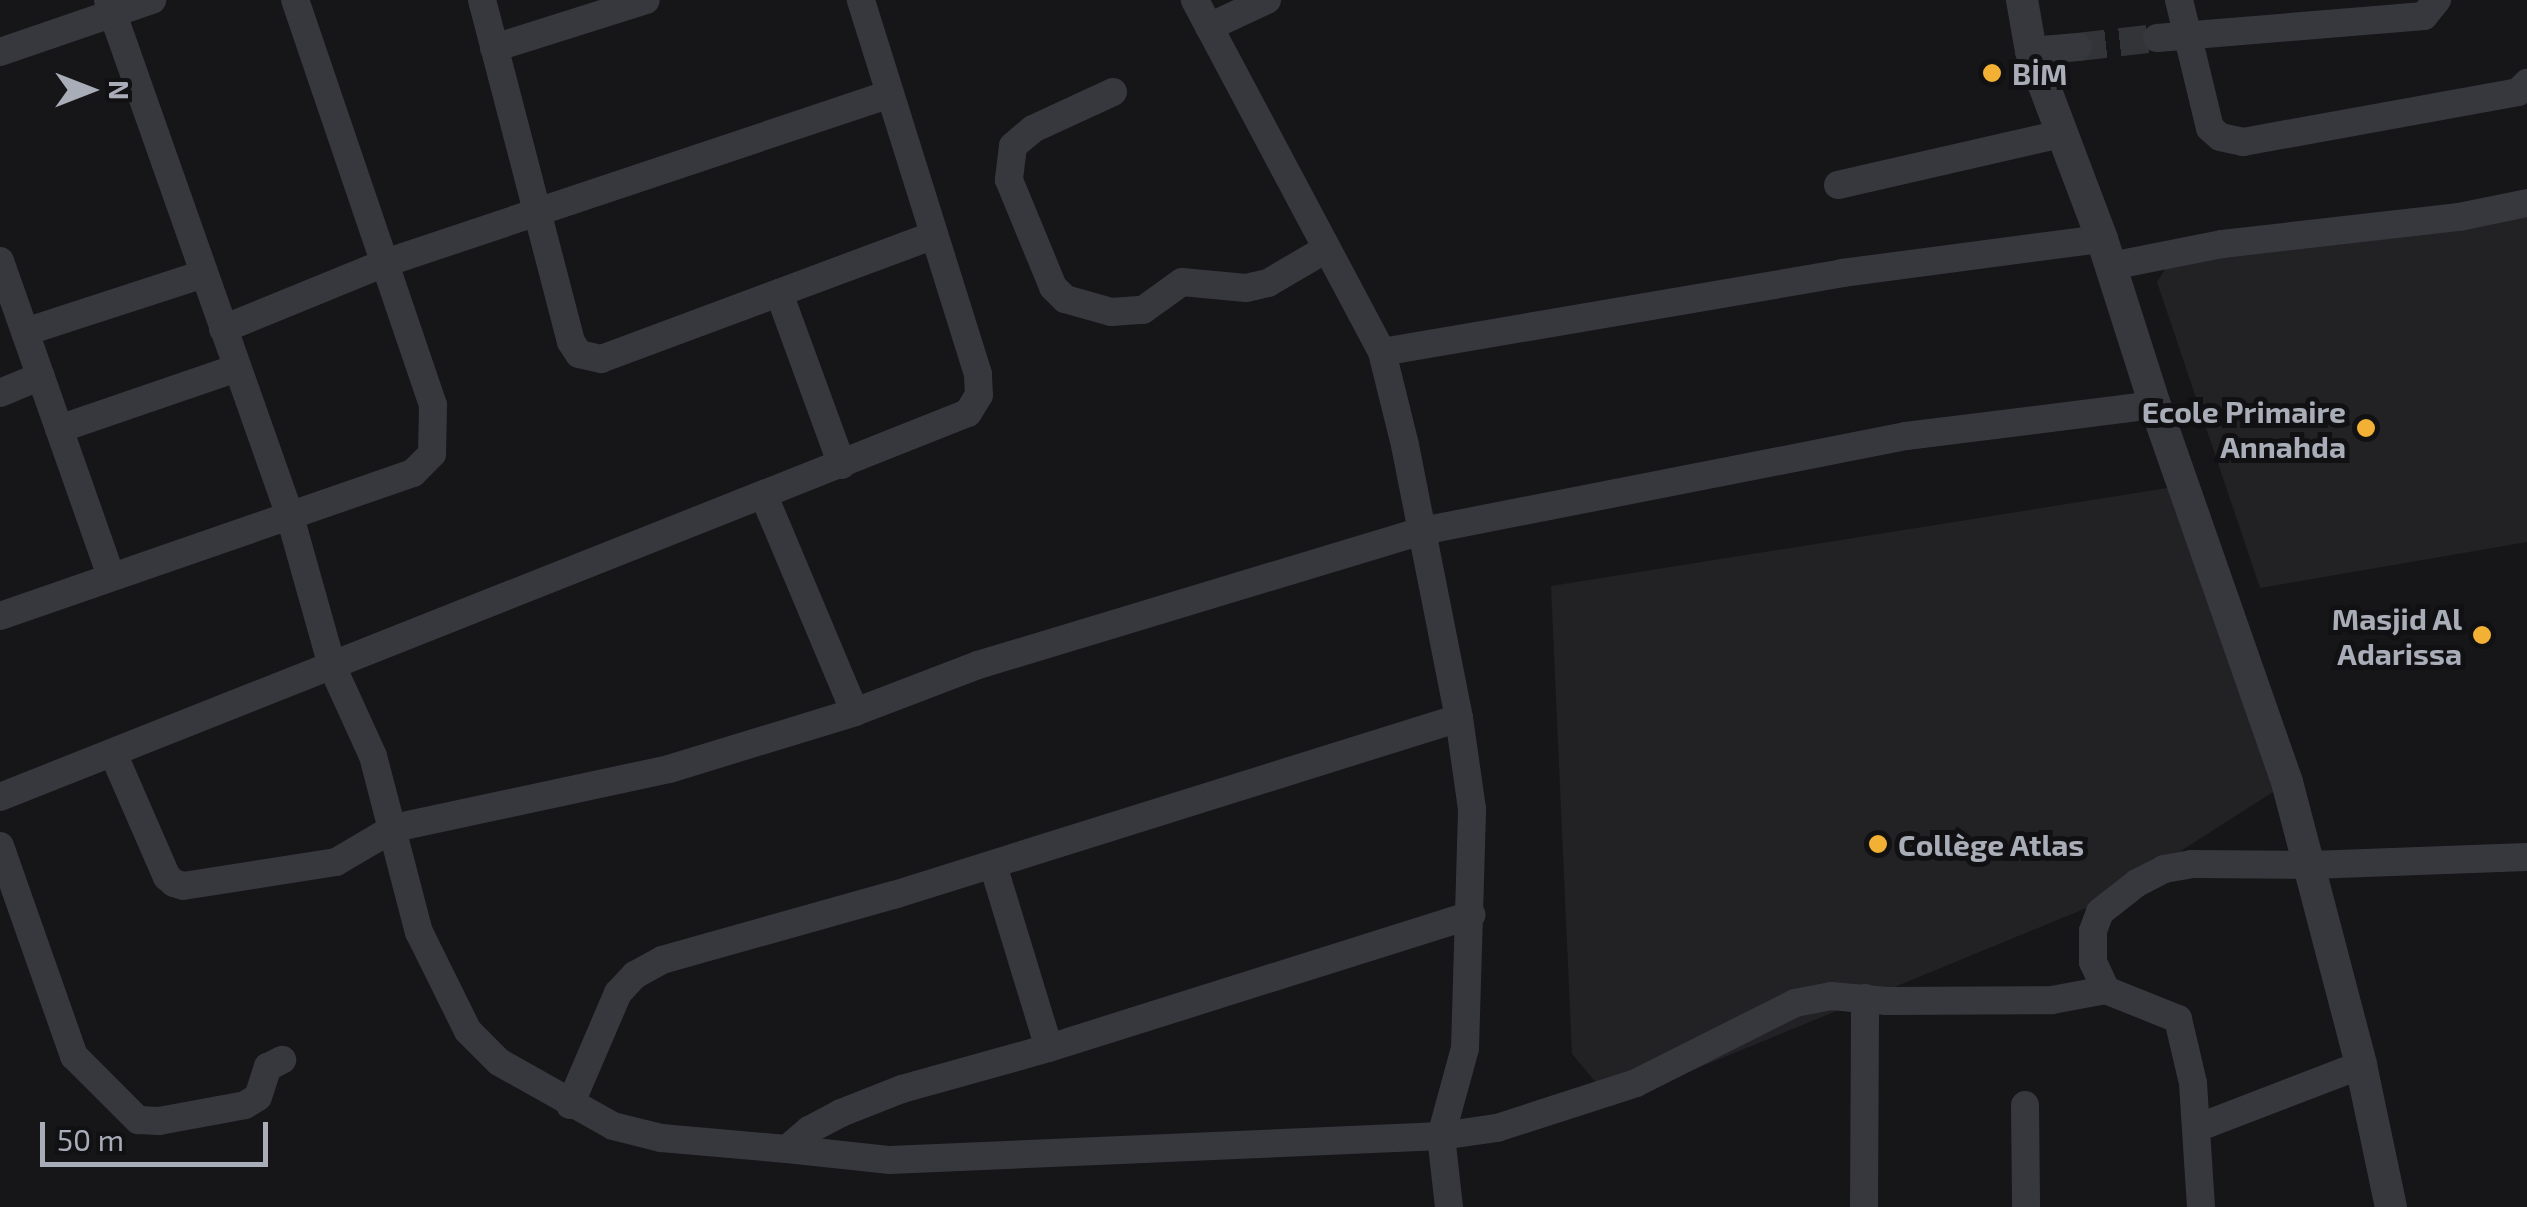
<!DOCTYPE html>
<html>
<head>
<meta charset="utf-8">
<style>
	body { margin:0 }
	#map { position:relative; width:2527px; height:1207px; overflow:hidden; background:#161618; font-family:"Exo 2",sans-serif }
	div>[style] { position:absolute }
	.built>* { inset:0; background:#222225 }
	.minor-tunnel>* { height:28px; margin-top:-14px; transform-origin:0; background:repeating-linear-gradient(90deg,#333438 0 28px,transparent 0 42px) }
	.minor>* { height:28px; margin:-14px; padding:0 14px; transform-origin:14px; border-radius:14px; background:#37383d }
	.tertiary>* { height:32px; margin:-16px; padding:0 16px; transform-origin:16px; border-radius:16px; background:#37383d }
	.dots>* { width:28px; height:28px; translate:-50% -50%; box-sizing:border-box; border:5px solid #111113; border-radius:50% }
	span { translate:-50% -50%; white-space:nowrap; text-align:center; line-height:1.15; -webkit-text-stroke:10px #111113; paint-order:stroke }
	.poi-label { font-size:30px; color:#a8adb8; font-weight:700 }
	.left { translate:0 -50%; text-align:left }
	.right { translate:-100% -50%; text-align:right }
	.north { position:absolute; left:40px; top:40px; width:100px; height:100px; -webkit-text-stroke:8px #111113; paint-order:stroke; rotate:90deg; font-size:28px; font-weight:700; line-height:40px; text-align:center; color:#a8adb8 }
	.north::after { content:''; display:block; margin:auto; width:35px; height:45px; background:#a8adb8; clip-path:polygon(50% 0,100% 100%,50% 72%,0 100%) }
	.scale { position:absolute; left:40px; top:1122px; width:228px; height:45px; box-sizing:border-box; border:5px solid #a8adb8; border-top:0; padding-left:12px; font-size:30px; line-height:35px; white-space:nowrap; color:#a8adb8; -webkit-text-stroke:8px #111113; paint-order:stroke }
</style>
</head>
<body>
<div id="map">
	<div class="built">
		<div style="clip-path:polygon(2527px 214px,2527px 542px,2260px 588px,2157px 282px,2172px 258px)"></div>
		<div style="clip-path:polygon(2180px 486px,2284px 785px,2101px 902px,1613px 1103px,1572px 1054px,1551px 586px)"></div>
	</div>
	<div class="minor-tunnel">
		<div style="left:2078px;top:47px;width:80px;rotate:-6.5deg"></div>
	</div>
	<div class="minor">
		<div style="left:108px;top:0;width:544px;rotate:70.57deg"></div>
		<div style="left:289px;top:513px;width:159px;rotate:74.3deg"></div>
		<div style="left:332px;top:666px;width:99px;rotate:65.5deg"></div>
		<div style="left:373px;top:756px;width:182px;rotate:75.4deg"></div>
		<div style="left:419px;top:932px;width:110px;rotate:63.7deg"></div>
		<div style="left:468px;top:1031px;width:44px;rotate:45deg"></div>
		<div style="left:499px;top:1062px;width:131px;rotate:29.3deg"></div>
		<div style="left:613px;top:1126px;width:49px;rotate:14deg"></div>
		<div style="left:661px;top:1138px;width:126px;rotate:5deg"></div>
		<div style="left:787px;top:1149px;width:29px;rotate:-41deg"></div>
		<div style="left:809px;top:1130px;width:36px;rotate:-28deg"></div>
		<div style="left:841px;top:1113px;width:66px;rotate:-21.5deg"></div>
		<div style="left:902px;top:1089px;width:153px;rotate:-15.6deg"></div>
		<div style="left:1049px;top:1048px;width:443px;rotate:-17.5deg"></div>
		<div style="left:482px;top:0;width:353px;rotate:75.4deg"></div>
		<div style="left:571px;top:342px;width:14px;rotate:56deg"></div>
		<div style="left:579px;top:354px;width:23px;rotate:13deg"></div>
		<div style="left:601px;top:359px;width:353px;rotate:-20.4deg"></div>
		<div style="left:2179px;top:0;width:132px;rotate:76.4deg"></div>
		<div style="left:2210px;top:128px;width:13px;rotate:42deg"></div>
		<div style="left:2220px;top:137px;width:24px;rotate:12deg"></div>
		<div style="left:2243px;top:142px;width:280px;rotate:-10.3deg"></div>
		<div style="left:2518px;top:92px;width:13px;rotate:-45deg"></div>
		<div style="left:1209px;top:27px;width:64px;rotate:-25deg"></div>
		<div style="left:2157px;top:38px;width:268px;rotate:-4.7deg"></div>
		<div style="left:2424px;top:16px;width:21px;rotate:-51deg"></div>
		<div style="left:494px;top:48px;width:159px;rotate:-17.5deg"></div>
		<div style="left:2031px;top:51px;width:47px;rotate:-4.9deg"></div>
		<div style="left:0;top:52px;width:161px;rotate:-18.9deg"></div>
		<div style="left:1113px;top:92px;width:88px;rotate:155.2deg"></div>
		<div style="left:1033px;top:129px;width:26px;rotate:140deg"></div>
		<div style="left:1013px;top:146px;width:34px;rotate:97deg"></div>
		<div style="left:1009px;top:180px;width:116px;rotate:67.6deg"></div>
		<div style="left:1053px;top:287px;width:17px;rotate:45deg"></div>
		<div style="left:1065px;top:299px;width:48px;rotate:15.8deg"></div>
		<div style="left:1111px;top:312px;width:32px;rotate:-4deg"></div>
		<div style="left:1143px;top:310px;width:48px;rotate:-35.7deg"></div>
		<div style="left:1182px;top:282px;width:64px;rotate:5.4deg"></div>
		<div style="left:1246px;top:288px;width:23px;rotate:-13deg"></div>
		<div style="left:1268px;top:283px;width:67px;rotate:-30.4deg"></div>
		<div style="left:1838px;top:185px;width:229px;rotate:-12.9deg"></div>
		<div style="left:0;top:261px;width:334px;rotate:70.6deg"></div>
		<div style="left:2111px;top:266px;width:113px;rotate:-11.2deg"></div>
		<div style="left:2222px;top:244px;width:239px;rotate:-6.5deg"></div>
		<div style="left:2459px;top:217px;width:69px;rotate:-11.6deg"></div>
		<div style="left:779px;top:293px;width:183px;rotate:69.9deg"></div>
		<div style="left:223px;top:329px;width:175px;rotate:-22.2deg"></div>
		<div style="left:385px;top:263px;width:529px;rotate:-18.5deg"></div>
		<div style="left:25px;top:332px;width:188px;rotate:-18deg"></div>
		<div style="left:1382px;top:352px;width:467px;rotate:-9.7deg"></div>
		<div style="left:1842px;top:273px;width:262px;rotate:-7.5deg"></div>
		<div style="left:0;top:393px;width:44px;rotate:-22.5deg"></div>
		<div style="left:59px;top:429px;width:188px;rotate:-18.9deg"></div>
		<div style="left:764px;top:496px;width:234px;rotate:67.2deg"></div>
		<div style="left:0;top:616px;width:437px;rotate:-19.1deg"></div>
		<div style="left:413px;top:473px;width:27px;rotate:-45deg"></div>
		<div style="left:432px;top:454px;width:49px;rotate:-88.8deg"></div>
		<div style="left:433px;top:405px;width:428px;rotate:-108.8deg"></div>
		<div style="left:113px;top:753px;width:135px;rotate:66.5deg"></div>
		<div style="left:167px;top:877px;width:9px;rotate:41deg"></div>
		<div style="left:174px;top:883px;width:9px;rotate:18deg"></div>
		<div style="left:183px;top:886px;width:155px;rotate:-8.9deg"></div>
		<div style="left:336px;top:862px;width:67px;rotate:-30.4deg"></div>
		<div style="left:394px;top:828px;width:281px;rotate:-12.1deg"></div>
		<div style="left:669px;top:769px;width:195px;rotate:-17deg"></div>
		<div style="left:855px;top:712px;width:132px;rotate:-20.9deg"></div>
		<div style="left:978px;top:665px;width:464px;rotate:-16.8deg"></div>
		<div style="left:1422px;top:531px;width:493px;rotate:-11.1deg"></div>
		<div style="left:1906px;top:436px;width:251px;rotate:-7.1deg"></div>
		<div style="left:0;top:797px;width:1041px;rotate:-21.64deg"></div>
		<div style="left:968px;top:413px;width:21px;rotate:-59deg"></div>
		<div style="left:979px;top:395px;width:21px;rotate:-93deg"></div>
		<div style="left:978px;top:374px;width:392px;rotate:-107.4deg"></div>
		<div style="left:0;top:846px;width:223px;rotate:70.6deg"></div>
		<div style="left:74px;top:1056px;width:91px;rotate:45deg"></div>
		<div style="left:138px;top:1120px;width:21px;rotate:3deg"></div>
		<div style="left:159px;top:1121px;width:87px;rotate:-10.5deg"></div>
		<div style="left:245px;top:1105px;width:15px;rotate:-32deg"></div>
		<div style="left:258px;top:1097px;width:32px;rotate:-72deg"></div>
		<div style="left:268px;top:1067px;width:16px;rotate:-27deg"></div>
		<div style="left:993px;top:865px;width:191px;rotate:73deg"></div>
		<div style="left:570px;top:1105px;width:122px;rotate:-66.8deg"></div>
		<div style="left:618px;top:993px;width:25px;rotate:-47deg"></div>
		<div style="left:635px;top:975px;width:31px;rotate:-29deg"></div>
		<div style="left:662px;top:960px;width:241px;rotate:-15.7deg"></div>
		<div style="left:894px;top:895px;width:592px;rotate:-17.39deg"></div>
		<div style="left:2025px;top:1105px;width:102px;rotate:89.4deg"></div>
		<div style="left:2197px;top:1128px;width:176px;rotate:-21deg"></div>
		<div style="left:787px;top:1149px;width:104px;rotate:6.1deg"></div>
		<div style="left:890px;top:1160px;width:552px;rotate:-2.49deg"></div>
		<div style="left:1441px;top:1136px;width:91px;rotate:-74.7deg"></div>
		<div style="left:1465px;top:1048px;width:239px;rotate:-88.3deg"></div>
		<div style="left:1472px;top:809px;width:92px;rotate:-98.1deg"></div>
		<div style="left:1459px;top:718px;width:278px;rotate:-101.2deg"></div>
		<div style="left:1405px;top:445px;width:96px;rotate:-103.9deg"></div>
		<div style="left:1382px;top:352px;width:399px;rotate:-118deg"></div>
		<div style="left:1449px;top:1207px;width:71px;rotate:-96.4deg"></div>
		<div style="left:1441px;top:1136px;width:57px;rotate:-8.1deg"></div>
		<div style="left:1497px;top:1128px;width:146px;rotate:-17.9deg"></div>
		<div style="left:1636px;top:1083px;width:178px;rotate:-26.7deg"></div>
		<div style="left:1795px;top:1003px;width:37px;rotate:-11deg"></div>
		<div style="left:1831px;top:996px;width:56px;rotate:5.1deg"></div>
		<div style="left:1887px;top:1001px;width:165px;rotate:-0.3deg"></div>
		<div style="left:2052px;top:1000px;width:55px;rotate:-10.5deg"></div>
		<div style="left:1864px;top:1207px;width:209px;rotate:-89.7deg"></div>
		<div style="left:2201px;top:1207px;width:124px;rotate:-93.7deg"></div>
		<div style="left:2193px;top:1083px;width:66px;rotate:-103.2deg"></div>
		<div style="left:2178px;top:1019px;width:78px;rotate:-158.1deg"></div>
		<div style="left:2106px;top:990px;width:31px;rotate:-115deg"></div>
		<div style="left:2093px;top:962px;width:31px;rotate:-90deg"></div>
		<div style="left:2093px;top:931px;width:20px;rotate:-70deg"></div>
		<div style="left:2100px;top:912px;width:47px;rotate:-38.1deg"></div>
		<div style="left:2137px;top:883px;width:30px;rotate:-27deg"></div>
		<div style="left:2164px;top:869px;width:28px;rotate:-10deg"></div>
		<div style="left:2192px;top:864px;width:119px;rotate:0.5deg"></div>
		<div style="left:2311px;top:865px;width:216px;rotate:-2.1deg"></div>
	</div>
	<div class="tertiary">
		<div style="left:2022px;top:0;width:52px;rotate:80deg"></div>
		<div style="left:2031px;top:51px;width:201px;rotate:69.3deg"></div>
		<div style="left:2102px;top:239px;width:174px;rotate:72.3deg"></div>
		<div style="left:2155px;top:405px;width:399px;rotate:70.7deg"></div>
		<div style="left:2287px;top:782px;width:293px;rotate:75.3deg"></div>
		<div style="left:2361px;top:1065px;width:145px;rotate:78.1deg"></div>
	</div>
	<div class="dots">
		<div style="left:1992px;top:73px;background:#f2b134"></div>
		<div style="left:2366px;top:428px;background:#f2b134"></div>
		<div style="left:2482px;top:635px;background:#f2b134"></div>
		<div style="left:1878px;top:844px;background:#f2b134"></div>
	</div>
	<div class="poi-label">
		<span class="left" style="left:2012px;top:73px">BİM</span>
		<span class="right" style="left:2346px;top:428px">Ecole Primaire<br>Annahda</span>
		<span class="right" style="left:2462px;top:635px">Masjid Al<br>Adarissa</span>
		<span class="left" style="left:1898px;top:844px">Collège Atlas</span>
	</div>
	<div class="north">N</div>
	<div class="scale">50 m</div>
</div>
</body>
</html>
